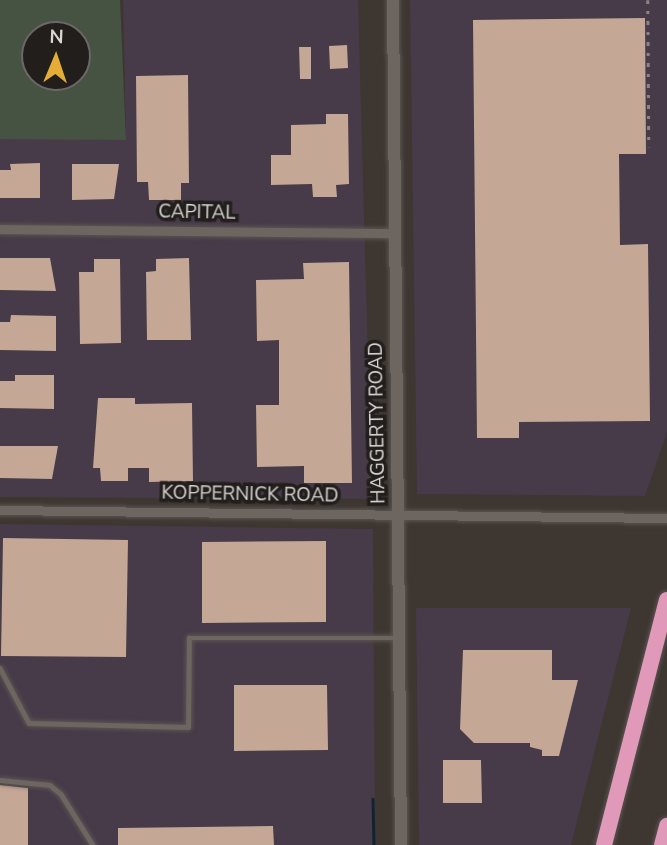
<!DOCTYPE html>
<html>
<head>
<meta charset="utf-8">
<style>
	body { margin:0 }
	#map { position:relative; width:667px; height:845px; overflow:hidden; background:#3d3631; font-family:"Nunito Sans",sans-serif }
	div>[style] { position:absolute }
	.industrial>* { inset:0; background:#473a49 }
	.green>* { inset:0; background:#465343 }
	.stream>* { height:2.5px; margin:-1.25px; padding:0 1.25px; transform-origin:1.25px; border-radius:1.25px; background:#102335 }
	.building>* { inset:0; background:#c4a794 }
	.roads { filter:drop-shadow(0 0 2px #5b5451) drop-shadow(0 0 2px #5b5451) }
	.service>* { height:4.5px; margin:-2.25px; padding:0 2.25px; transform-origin:2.25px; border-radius:2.25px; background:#6d6560 }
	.minor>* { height:9px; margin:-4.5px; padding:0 4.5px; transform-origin:4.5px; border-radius:4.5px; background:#6d6560 }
	.secondary>* { height:12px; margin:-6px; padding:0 6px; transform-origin:6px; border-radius:6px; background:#6d6560 }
	.motorway>* { height:16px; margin:-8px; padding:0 8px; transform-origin:8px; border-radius:8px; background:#e099b9 }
	.rail>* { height:2.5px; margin-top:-1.25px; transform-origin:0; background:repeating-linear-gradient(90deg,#8a8581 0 3.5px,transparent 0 10.5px) }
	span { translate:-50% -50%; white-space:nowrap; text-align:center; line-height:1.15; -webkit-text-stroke:7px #211e1c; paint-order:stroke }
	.street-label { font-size:19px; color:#dad6d3 }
	.north { position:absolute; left:21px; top:21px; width:70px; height:70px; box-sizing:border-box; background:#211e1c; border:2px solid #6b6865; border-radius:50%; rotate:2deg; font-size:19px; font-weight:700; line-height:28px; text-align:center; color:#dad6d3 }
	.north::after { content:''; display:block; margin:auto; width:24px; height:32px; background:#e4ad35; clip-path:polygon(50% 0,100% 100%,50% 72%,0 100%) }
</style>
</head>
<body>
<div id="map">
	<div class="industrial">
		<div style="clip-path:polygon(123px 0,358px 0,372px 499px,0 497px,0 138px,126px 140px)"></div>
		<div style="clip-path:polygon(410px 0,667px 0,667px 432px,645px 496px,417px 494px)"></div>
		<div style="clip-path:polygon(0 524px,373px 529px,375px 845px,0 845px)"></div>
		<div style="clip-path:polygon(416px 608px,631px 608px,571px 845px,419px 845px)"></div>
	</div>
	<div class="green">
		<div style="clip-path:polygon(evenodd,0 0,120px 0,126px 140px,0 139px,0 0,35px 35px,77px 35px,77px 77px,35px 77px,35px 35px)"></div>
	</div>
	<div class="stream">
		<div style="left:373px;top:799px;width:46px;rotate:88.8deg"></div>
	</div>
	<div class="building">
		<div style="clip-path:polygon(645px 18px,646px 154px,619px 154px,620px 245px,648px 244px,650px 421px,519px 422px,519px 438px,477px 438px,473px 20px)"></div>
		<div style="clip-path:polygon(347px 45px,348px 68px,330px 69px,329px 46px)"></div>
		<div style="clip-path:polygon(299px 47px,311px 47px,311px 79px,300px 79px)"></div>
		<div style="clip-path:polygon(188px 75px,189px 183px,181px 183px,181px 200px,149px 200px,148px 182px,137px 182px,136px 76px)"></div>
		<div style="clip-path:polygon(326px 114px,348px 114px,349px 184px,336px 185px,337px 197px,313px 197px,312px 184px,271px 185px,271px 155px,291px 155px,291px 125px,326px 124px)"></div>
		<div style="clip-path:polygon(40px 163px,40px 198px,0 198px,0 170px,11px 170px,10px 164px)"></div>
		<div style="clip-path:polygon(72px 164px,119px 164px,114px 199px,72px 200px)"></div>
		<div style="clip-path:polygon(0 258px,50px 258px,56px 291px,0 290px)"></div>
		<div style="clip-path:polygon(189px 258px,191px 340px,147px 340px,146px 272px,156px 271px,156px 259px)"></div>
		<div style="clip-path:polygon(94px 259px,120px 259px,121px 343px,80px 344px,79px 272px,94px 272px)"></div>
		<div style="clip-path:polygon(349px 262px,352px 483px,304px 483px,304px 466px,257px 467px,256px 405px,279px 405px,279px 340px,257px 341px,256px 280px,304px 279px,303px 263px)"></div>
		<div style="clip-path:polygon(11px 315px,56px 316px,56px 351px,0 350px,0 322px,10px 322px)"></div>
		<div style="clip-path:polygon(15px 375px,54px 375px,54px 409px,0 408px,0 381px,15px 381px)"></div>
		<div style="clip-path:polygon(98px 398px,135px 398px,135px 404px,192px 403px,193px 481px,149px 482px,149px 468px,128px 468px,128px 481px,101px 481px,100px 468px,93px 468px)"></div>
		<div style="clip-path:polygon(0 446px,58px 446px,52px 479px,0 478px)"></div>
		<div style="clip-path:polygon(3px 538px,128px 540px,126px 657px,1px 656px)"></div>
		<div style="clip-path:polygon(326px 541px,326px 622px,202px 623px,202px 542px)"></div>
		<div style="clip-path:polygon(463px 650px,552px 650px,552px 680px,578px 680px,559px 756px,542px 756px,542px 750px,530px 747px,530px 743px,474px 743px,460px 729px)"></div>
		<div style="clip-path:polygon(234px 685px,327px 685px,328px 750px,234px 751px)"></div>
		<div style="clip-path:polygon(443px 760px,481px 760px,482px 803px,443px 803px)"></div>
		<div style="clip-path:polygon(0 785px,28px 788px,28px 845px,0 845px)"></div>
		<div style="clip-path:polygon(273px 826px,274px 845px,118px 845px,118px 828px)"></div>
	</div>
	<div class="roads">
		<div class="service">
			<div style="left:0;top:668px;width:62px;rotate:62.2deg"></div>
			<div style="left:29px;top:723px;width:159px;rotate:1.4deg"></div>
			<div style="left:188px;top:727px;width:89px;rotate:-89.4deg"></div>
			<div style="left:189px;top:638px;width:207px"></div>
			<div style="left:0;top:780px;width:50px;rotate:5.7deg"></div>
			<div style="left:50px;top:785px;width:14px;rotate:39deg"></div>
			<div style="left:61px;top:794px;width:60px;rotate:57.9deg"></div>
		</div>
		<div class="minor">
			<div style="left:0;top:229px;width:394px;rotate:0.6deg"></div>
			<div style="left:0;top:510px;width:667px;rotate:0.69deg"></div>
		</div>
		<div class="secondary">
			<div style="left:393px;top:0;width:845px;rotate:89.46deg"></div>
		</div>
		<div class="motorway">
			<div style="left:604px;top:845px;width:253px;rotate:-75.6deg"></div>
			<div style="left:662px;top:845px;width:20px;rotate:-75deg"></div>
		</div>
	</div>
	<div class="rail">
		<div style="left:648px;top:0;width:147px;rotate:89.6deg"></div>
	</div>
	<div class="street-label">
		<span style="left:197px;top:213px;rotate:1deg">CAPITAL</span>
		<span style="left:378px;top:423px;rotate:-91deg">HAGGERTY ROAD</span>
		<span style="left:250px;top:495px;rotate:1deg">KOPPERNICK ROAD</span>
	</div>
	<div class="north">N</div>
</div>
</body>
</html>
